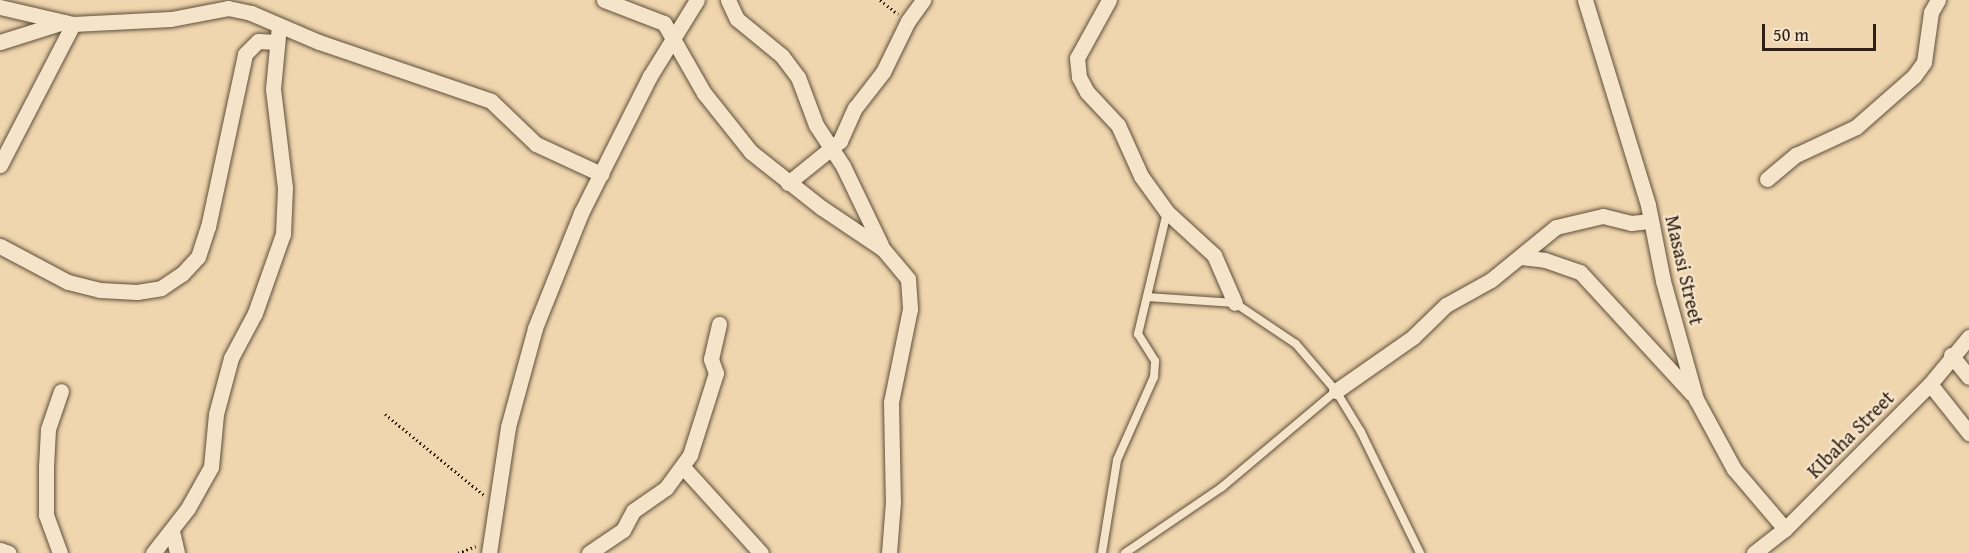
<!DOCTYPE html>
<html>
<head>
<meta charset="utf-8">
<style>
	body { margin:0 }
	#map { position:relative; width:1969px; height:553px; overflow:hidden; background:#f0d6ae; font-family:"Gentium Book Plus",serif }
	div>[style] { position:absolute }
	.path>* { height:3px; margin-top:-1.5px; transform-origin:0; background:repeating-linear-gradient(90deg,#2e2014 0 1.5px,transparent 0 4.5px) }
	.roads { filter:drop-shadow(0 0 2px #5e4e3a) drop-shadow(0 0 2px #5e4e3a) }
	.lane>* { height:8px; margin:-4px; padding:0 4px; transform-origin:4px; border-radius:4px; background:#f5e4ca }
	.street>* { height:15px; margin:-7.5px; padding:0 7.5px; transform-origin:7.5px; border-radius:7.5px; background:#f5e4ca }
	span { translate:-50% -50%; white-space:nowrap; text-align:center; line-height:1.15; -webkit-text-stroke:4.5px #f5e4ca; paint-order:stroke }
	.street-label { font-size:20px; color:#2e2014 }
	.scale { position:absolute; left:1762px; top:24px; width:114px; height:27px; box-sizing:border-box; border:3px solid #2e2014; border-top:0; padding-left:8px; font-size:18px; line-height:21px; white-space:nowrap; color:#2e2014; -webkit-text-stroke:4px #f5e4ca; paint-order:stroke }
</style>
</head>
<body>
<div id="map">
	<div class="path">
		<div style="left:880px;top:0;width:23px;rotate:38deg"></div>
		<div style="left:385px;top:414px;width:128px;rotate:39.3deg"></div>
		<div style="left:458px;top:553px;width:19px;rotate:-21deg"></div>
	</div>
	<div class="roads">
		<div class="lane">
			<div style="left:1147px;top:297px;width:88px;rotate:3.9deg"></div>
			<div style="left:1235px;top:303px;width:73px;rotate:33.9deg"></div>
			<div style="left:1296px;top:344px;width:62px;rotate:49.6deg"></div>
			<div style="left:1336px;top:391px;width:48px;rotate:58.6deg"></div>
			<div style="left:1361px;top:432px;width:135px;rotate:64deg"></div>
			<div style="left:1102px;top:553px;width:94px;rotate:-80.8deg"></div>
			<div style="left:1117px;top:460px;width:91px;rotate:-66deg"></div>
			<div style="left:1154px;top:377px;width:16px;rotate:-86deg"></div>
			<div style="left:1155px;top:361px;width:32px;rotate:-122deg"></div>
			<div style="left:1138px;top:334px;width:125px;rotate:-76.6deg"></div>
			<div style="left:1125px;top:553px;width:117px;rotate:-34.2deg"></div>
			<div style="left:1222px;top:487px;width:149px;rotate:-40.1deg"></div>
		</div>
		<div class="street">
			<div style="left:604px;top:0;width:64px;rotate:21deg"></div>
			<div style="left:664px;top:23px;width:81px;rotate:60.3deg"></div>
			<div style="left:704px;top:93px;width:75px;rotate:51.5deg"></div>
			<div style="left:751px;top:152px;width:90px;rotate:38.3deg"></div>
			<div style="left:822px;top:208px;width:73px;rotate:33.9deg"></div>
			<div style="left:883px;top:249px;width:39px;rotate:50deg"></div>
			<div style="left:908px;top:279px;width:30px;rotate:86deg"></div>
			<div style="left:910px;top:309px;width:95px;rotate:101.5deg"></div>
			<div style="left:891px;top:402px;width:100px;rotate:88.9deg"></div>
			<div style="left:893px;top:502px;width:51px;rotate:94.5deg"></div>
			<div style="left:728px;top:0;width:21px;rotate:65deg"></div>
			<div style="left:737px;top:19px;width:58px;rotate:39.4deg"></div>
			<div style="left:782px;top:56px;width:26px;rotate:53deg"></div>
			<div style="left:798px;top:77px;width:51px;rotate:69.4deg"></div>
			<div style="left:816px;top:125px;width:49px;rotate:56.6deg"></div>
			<div style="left:843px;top:166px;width:88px;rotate:64.3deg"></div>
			<div style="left:1109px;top:0;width:66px;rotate:118.9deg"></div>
			<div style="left:1077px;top:58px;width:19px;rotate:84deg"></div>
			<div style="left:1079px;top:77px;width:17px;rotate:62deg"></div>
			<div style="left:1087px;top:92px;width:45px;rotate:46.8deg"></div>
			<div style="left:1118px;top:125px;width:56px;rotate:65.7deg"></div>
			<div style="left:1141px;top:176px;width:44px;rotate:54.2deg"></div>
			<div style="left:1167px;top:212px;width:64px;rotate:42.5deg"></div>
			<div style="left:1214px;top:255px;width:52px;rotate:66.4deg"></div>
			<div style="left:1585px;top:0;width:214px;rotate:72.9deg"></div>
			<div style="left:1648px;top:205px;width:77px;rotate:78.8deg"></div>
			<div style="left:1663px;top:281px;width:123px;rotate:74.4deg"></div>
			<div style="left:1696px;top:399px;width:80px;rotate:61.5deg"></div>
			<div style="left:1734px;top:469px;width:79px;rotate:49.6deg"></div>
			<div style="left:0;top:7px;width:75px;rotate:13.1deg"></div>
			<div style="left:73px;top:24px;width:98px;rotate:-2.9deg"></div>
			<div style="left:171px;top:19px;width:58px;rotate:-10.9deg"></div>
			<div style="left:228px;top:8px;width:24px;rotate:12deg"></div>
			<div style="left:251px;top:13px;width:74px;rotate:23.1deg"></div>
			<div style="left:319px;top:42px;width:182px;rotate:18.9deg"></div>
			<div style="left:491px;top:101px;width:62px;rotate:43.7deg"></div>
			<div style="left:536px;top:144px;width:72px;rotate:24.8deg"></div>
			<div style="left:0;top:42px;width:67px;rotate:-17.4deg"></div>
			<div style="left:0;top:165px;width:159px;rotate:-62.6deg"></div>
			<div style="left:1767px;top:179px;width:38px;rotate:-40deg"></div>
			<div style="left:1796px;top:155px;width:66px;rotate:-25deg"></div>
			<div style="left:1856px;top:127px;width:77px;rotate:-41.3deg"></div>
			<div style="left:1914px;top:76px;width:17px;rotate:-54deg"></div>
			<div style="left:1924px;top:62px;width:50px;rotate:-82deg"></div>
			<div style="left:1931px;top:12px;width:14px;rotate:-60deg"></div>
			<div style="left:788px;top:183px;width:67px;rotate:-38.9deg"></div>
			<div style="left:840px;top:141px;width:36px;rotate:-66deg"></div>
			<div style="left:855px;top:108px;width:46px;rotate:-52.1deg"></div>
			<div style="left:883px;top:72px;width:57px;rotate:-63.9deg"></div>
			<div style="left:908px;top:21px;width:26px;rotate:-54deg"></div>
			<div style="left:0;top:246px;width:77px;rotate:27.9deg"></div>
			<div style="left:68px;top:282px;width:33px;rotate:14deg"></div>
			<div style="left:100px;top:290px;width:37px;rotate:3deg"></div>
			<div style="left:137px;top:292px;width:24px;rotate:-9deg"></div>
			<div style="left:161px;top:288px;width:25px;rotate:-34deg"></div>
			<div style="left:182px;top:274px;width:23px;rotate:-47deg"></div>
			<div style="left:198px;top:257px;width:32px;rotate:-72deg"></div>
			<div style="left:208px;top:227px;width:177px;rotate:-77.9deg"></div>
			<div style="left:245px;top:54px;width:18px;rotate:-45deg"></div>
			<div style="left:258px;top:41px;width:19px;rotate:3deg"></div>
			<div style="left:1521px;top:257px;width:24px;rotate:7deg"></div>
			<div style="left:1545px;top:260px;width:37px;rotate:19deg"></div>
			<div style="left:1580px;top:272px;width:166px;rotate:47.4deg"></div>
			<div style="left:1951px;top:355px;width:28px;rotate:51deg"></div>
			<div style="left:1930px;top:384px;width:63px;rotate:51.5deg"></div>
			<div style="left:1336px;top:391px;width:94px;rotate:-35deg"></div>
			<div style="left:1413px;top:337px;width:46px;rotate:-44.1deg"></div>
			<div style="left:1446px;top:305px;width:51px;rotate:-29.1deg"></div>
			<div style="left:1491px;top:280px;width:84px;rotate:-39.2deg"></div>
			<div style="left:1556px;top:227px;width:48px;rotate:-13.2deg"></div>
			<div style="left:1603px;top:216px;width:29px;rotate:14deg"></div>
			<div style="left:1631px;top:223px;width:20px;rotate:-6deg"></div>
			<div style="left:683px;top:467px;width:116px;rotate:47.8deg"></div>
			<div style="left:172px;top:531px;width:23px;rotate:77deg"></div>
			<div style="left:0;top:550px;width:9px;rotate:18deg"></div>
			<div style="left:60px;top:553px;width:40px;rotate:-110.2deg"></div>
			<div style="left:46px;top:515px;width:48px;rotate:-90deg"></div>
			<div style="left:46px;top:467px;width:38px;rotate:-87deg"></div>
			<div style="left:48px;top:429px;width:40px;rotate:-71.1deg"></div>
			<div style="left:153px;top:553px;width:57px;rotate:-52.1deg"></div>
			<div style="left:188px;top:508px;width:47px;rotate:-60.7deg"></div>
			<div style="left:211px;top:467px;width:53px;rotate:-84.6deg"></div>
			<div style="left:216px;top:414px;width:58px;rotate:-75deg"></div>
			<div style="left:231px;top:358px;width:51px;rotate:-61.9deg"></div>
			<div style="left:255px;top:313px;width:84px;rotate:-70.5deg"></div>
			<div style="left:283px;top:234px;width:46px;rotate:-87.5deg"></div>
			<div style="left:285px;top:188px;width:100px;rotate:-96.9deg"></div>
			<div style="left:273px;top:89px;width:64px;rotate:-84.6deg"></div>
			<div style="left:489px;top:553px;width:127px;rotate:-81.4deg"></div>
			<div style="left:508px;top:427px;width:103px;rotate:-74.7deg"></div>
			<div style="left:535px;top:328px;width:124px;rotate:-68.2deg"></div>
			<div style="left:581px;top:213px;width:153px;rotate:-63.3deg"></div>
			<div style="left:650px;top:76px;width:89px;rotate:-58.3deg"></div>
			<div style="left:589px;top:553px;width:41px;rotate:-34.1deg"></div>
			<div style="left:623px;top:530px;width:21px;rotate:-62deg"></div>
			<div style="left:633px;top:511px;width:40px;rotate:-34.9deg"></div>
			<div style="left:666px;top:488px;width:41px;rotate:-54deg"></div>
			<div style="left:690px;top:455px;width:86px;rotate:-72.4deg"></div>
			<div style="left:716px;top:373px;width:15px;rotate:-110deg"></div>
			<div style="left:711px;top:359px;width:36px;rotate:-77deg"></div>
			<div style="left:1754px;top:553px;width:39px;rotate:-38deg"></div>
			<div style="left:1785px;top:529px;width:205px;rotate:-45deg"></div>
			<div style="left:1930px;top:384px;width:61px;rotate:-50.3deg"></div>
		</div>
	</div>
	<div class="street-label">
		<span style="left:1685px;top:270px;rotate:77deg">Masasi Street</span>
		<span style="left:1850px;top:434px;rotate:-45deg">KIbaha Street</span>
	</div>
	<div class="scale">50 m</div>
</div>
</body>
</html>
